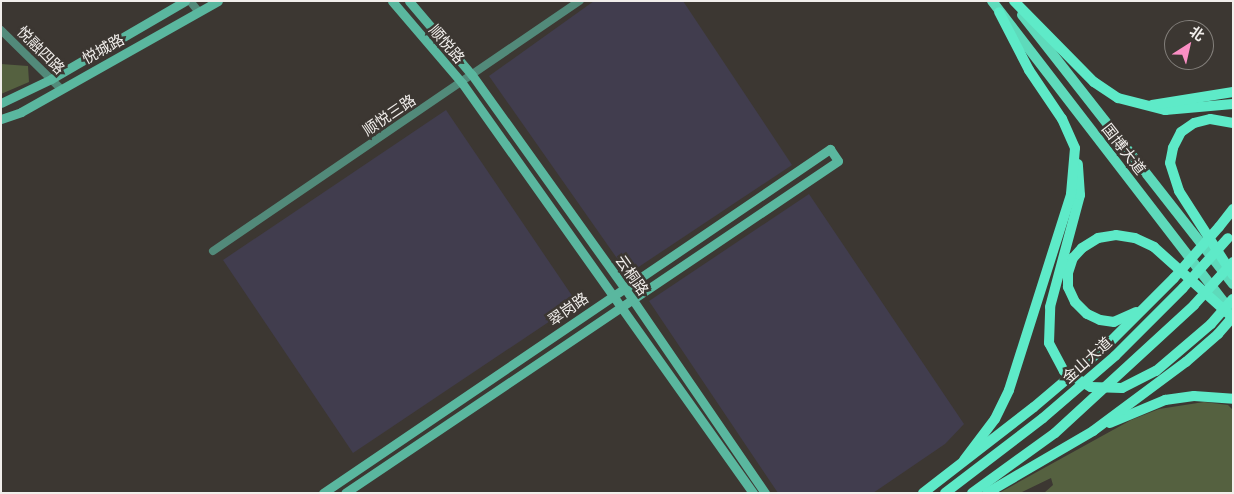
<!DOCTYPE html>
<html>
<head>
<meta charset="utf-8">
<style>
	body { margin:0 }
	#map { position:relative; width:1234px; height:494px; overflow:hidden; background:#3c3732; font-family:"PT Sans","Noto Sans SC",sans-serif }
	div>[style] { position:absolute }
	.industrial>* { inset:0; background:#413d4e }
	.green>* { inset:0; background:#556140 }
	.tertiary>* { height:8px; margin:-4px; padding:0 4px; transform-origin:4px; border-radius:4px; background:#528a7a }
	.secondary>* { height:9px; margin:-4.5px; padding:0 4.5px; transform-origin:4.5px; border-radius:4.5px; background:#5ab79f }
	.primary>* { height:10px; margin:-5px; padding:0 5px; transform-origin:5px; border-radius:5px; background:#5edabb }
	.trunk>* { height:10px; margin:-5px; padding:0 5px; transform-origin:5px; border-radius:5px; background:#5eeac8 }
	.trunk-bridge>* { height:10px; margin:-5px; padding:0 5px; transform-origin:5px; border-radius:5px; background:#5eeac8 }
	span { translate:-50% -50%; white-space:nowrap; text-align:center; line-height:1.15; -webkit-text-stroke:5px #3c3732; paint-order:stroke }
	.street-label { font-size:15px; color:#f1eeeb }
	.frame { position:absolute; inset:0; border:2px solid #f1eeeb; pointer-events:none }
	.north { position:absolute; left:1164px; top:20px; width:50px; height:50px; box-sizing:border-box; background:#3c3732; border:1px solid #84807c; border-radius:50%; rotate:35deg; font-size:14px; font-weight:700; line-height:20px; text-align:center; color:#f1eeeb }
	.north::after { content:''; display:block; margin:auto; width:18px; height:22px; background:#fb8fc4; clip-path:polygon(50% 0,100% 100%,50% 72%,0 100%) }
</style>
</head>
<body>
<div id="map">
	<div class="industrial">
		<div style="clip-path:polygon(594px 1px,683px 1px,792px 165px,628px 274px,489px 76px)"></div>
		<div style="clip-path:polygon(446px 110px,577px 303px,353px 453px,223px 260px)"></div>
		<div style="clip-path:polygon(809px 194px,964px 424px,945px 444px,873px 493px,778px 493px,649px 301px)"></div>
	</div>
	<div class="green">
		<div style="clip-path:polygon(1px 64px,28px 66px,29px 82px,1px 94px)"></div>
		<div style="clip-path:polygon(1204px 402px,1228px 405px,1233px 410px,1233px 493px,1044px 493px,1053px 485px,1051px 478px,1020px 493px,999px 493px,1131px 420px,1159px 409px)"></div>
	</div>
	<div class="tertiary">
		<div style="left:190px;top:1px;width:14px;rotate:51deg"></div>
		<div style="left:1px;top:30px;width:84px;rotate:44.5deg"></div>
		<div style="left:213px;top:251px;width:444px;rotate:-34.3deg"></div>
	</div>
	<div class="secondary">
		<div style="left:392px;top:1px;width:108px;rotate:49.5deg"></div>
		<div style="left:462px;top:83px;width:503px;rotate:54.63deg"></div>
		<div style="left:409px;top:1px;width:97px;rotate:49.6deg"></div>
		<div style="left:472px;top:75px;width:261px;rotate:54.4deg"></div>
		<div style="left:624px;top:287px;width:250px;rotate:55.6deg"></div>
		<div style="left:1px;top:103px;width:55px;rotate:-25.6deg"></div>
		<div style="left:51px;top:79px;width:155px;rotate:-30.2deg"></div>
		<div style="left:1px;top:119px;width:21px;rotate:-19deg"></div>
		<div style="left:21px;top:112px;width:226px;rotate:-29.4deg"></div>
		<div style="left:323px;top:493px;width:613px;rotate:-34.16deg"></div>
		<div style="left:830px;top:149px;width:14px;rotate:56deg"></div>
		<div style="left:838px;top:161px;width:594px;rotate:146.04deg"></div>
	</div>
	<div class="primary">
		<div style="left:992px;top:1px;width:391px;rotate:52.4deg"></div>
		<div style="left:1022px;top:15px;width:342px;rotate:51.9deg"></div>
	</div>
	<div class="trunk">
		<div style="left:1014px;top:1px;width:114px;rotate:45.4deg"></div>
		<div style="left:1094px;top:82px;width:29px;rotate:34deg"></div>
		<div style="left:1118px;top:98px;width:49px;rotate:14.3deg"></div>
		<div style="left:1165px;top:110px;width:68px;rotate:-5deg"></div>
		<div style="left:1152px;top:105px;width:82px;rotate:-9.1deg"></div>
		<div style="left:1233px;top:123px;width:23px;rotate:-170deg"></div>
		<div style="left:1210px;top:119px;width:16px;rotate:166deg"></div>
		<div style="left:1194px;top:123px;width:16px;rotate:145deg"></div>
		<div style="left:1181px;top:132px;width:18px;rotate:117deg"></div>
		<div style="left:1173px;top:148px;width:15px;rotate:101deg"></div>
		<div style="left:1170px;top:163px;width:29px;rotate:72deg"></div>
		<div style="left:1179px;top:191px;width:100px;rotate:57.3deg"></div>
		<div style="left:1219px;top:227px;width:23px;rotate:-52deg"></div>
		<div style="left:1136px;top:312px;width:24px;rotate:156deg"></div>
		<div style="left:1114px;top:322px;width:14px;rotate:-172deg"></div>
		<div style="left:1100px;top:320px;width:14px;rotate:-155deg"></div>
		<div style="left:1087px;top:314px;width:17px;rotate:-135deg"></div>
		<div style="left:1075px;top:302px;width:17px;rotate:-115deg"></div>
		<div style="left:1068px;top:287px;width:14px;rotate:-90deg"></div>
		<div style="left:1068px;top:273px;width:16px;rotate:-72deg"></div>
		<div style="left:1073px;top:258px;width:13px;rotate:-48deg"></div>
		<div style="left:1082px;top:248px;width:19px;rotate:-32deg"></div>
		<div style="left:1098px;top:238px;width:18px;rotate:-9deg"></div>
		<div style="left:1116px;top:235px;width:19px;rotate:9deg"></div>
		<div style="left:1135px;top:238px;width:21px;rotate:25deg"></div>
		<div style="left:1154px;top:247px;width:106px;rotate:41.9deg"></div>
		<div style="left:1049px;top:343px;width:36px;rotate:-88deg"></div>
		<div style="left:1050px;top:307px;width:116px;rotate:-75deg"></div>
		<div style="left:1080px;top:195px;width:31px;rotate:-94deg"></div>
		<div style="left:1156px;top:371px;width:72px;rotate:-40.5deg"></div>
		<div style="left:1110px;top:423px;width:60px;rotate:-22.7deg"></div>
		<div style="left:1165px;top:400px;width:29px;rotate:-8deg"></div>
		<div style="left:1194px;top:396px;width:39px;rotate:4deg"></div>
		<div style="left:964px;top:460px;width:51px;rotate:-52.9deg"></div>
		<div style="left:995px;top:419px;width:32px;rotate:-64deg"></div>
		<div style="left:1009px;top:390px;width:206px;rotate:-72.4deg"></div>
		<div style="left:1071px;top:194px;width:46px;rotate:-85deg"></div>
		<div style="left:1075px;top:148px;width:32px;rotate:-114deg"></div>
		<div style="left:1062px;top:119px;width:59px;rotate:-124deg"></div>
		<div style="left:1029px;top:70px;width:65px;rotate:-117.3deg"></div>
		<div style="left:923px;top:493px;width:140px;rotate:-37.8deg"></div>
		<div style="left:1034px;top:407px;width:94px;rotate:-40.3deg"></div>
		<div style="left:1106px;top:346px;width:96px;rotate:-45deg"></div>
		<div style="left:945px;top:493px;width:123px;rotate:-37.4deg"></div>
		<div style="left:1043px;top:418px;width:95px;rotate:-40.7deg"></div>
		<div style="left:1115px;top:356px;width:96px;rotate:-45deg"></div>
		<div style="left:972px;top:493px;width:102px;rotate:-35.9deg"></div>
		<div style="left:1055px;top:433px;width:189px;rotate:-42.6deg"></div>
		<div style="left:987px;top:493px;width:123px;rotate:-30.3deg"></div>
		<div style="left:1093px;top:431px;width:116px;rotate:-36.6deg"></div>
		<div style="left:1186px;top:362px;width:43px;rotate:-41.2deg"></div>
	</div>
	<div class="trunk-bridge">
		<div style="left:1174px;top:278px;width:68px;rotate:-48.6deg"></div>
		<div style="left:1183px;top:288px;width:67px;rotate:-48deg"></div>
		<div style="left:1194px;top:305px;width:58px;rotate:-47.8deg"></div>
		<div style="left:1211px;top:324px;width:33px;rotate:-49deg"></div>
		<div style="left:1218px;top:334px;width:23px;rotate:-49deg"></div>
		<div style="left:1049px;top:343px;width:32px;rotate:62deg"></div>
		<div style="left:1064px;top:371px;width:31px;rotate:31deg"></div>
		<div style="left:1091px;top:387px;width:31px;rotate:2deg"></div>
		<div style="left:1122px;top:388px;width:38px;rotate:-27deg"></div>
	</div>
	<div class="street-label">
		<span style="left:447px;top:44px;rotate:49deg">顺悦路</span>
		<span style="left:103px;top:49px;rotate:-29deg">悦城路</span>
		<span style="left:41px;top:50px;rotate:45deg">悦融四路</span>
		<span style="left:389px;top:115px;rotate:-34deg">顺悦三路</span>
		<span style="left:1124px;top:149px;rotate:52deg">国博大道</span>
		<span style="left:632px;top:275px;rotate:55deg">云桐路</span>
		<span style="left:568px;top:309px;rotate:-35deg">翠岗路</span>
		<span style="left:1087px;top:360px;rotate:-42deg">金山大道</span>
	</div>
	<div class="frame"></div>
	<div class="north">北</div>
</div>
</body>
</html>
